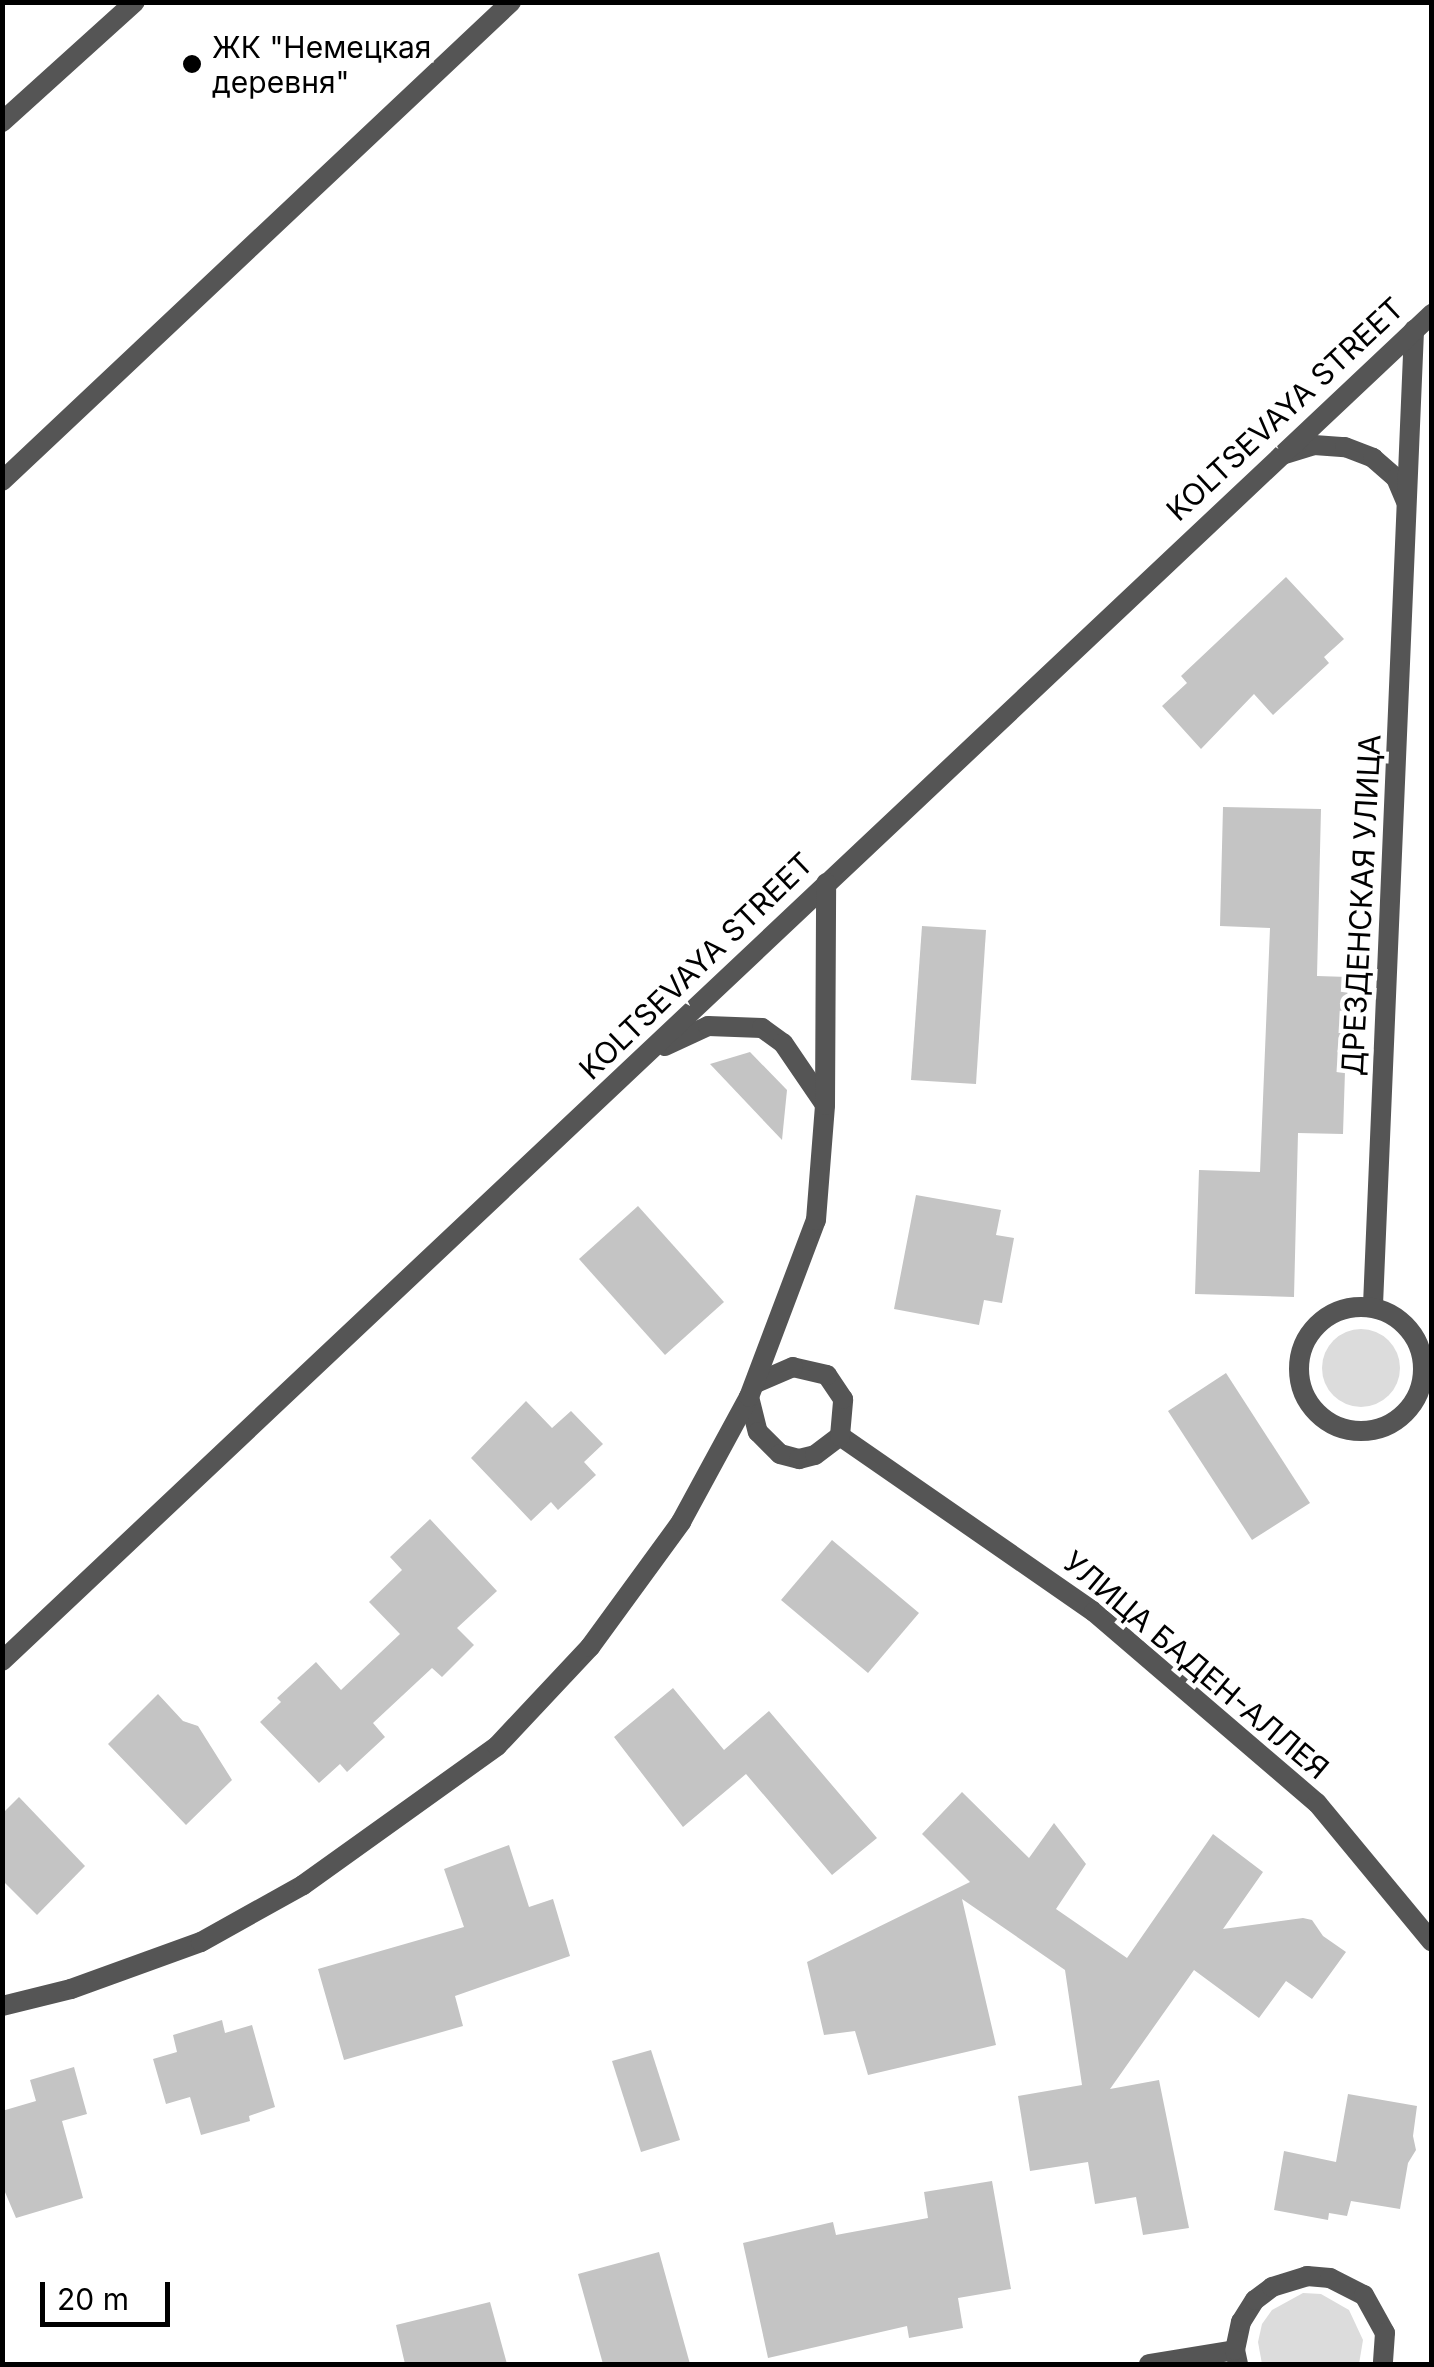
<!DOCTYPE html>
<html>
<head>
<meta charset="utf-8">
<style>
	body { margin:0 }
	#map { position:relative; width:1434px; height:2367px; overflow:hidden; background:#fff; font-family:Inter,sans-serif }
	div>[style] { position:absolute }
	.green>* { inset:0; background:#dcdcdc }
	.round { border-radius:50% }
	.building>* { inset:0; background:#c4c4c4 }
	.pedestrian>* { height:20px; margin:-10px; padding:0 10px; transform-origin:10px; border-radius:10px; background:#555 }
	.minor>* { height:20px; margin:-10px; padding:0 10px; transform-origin:10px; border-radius:10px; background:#555 }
	.minor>.ring { margin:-10px; padding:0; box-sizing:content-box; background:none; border:20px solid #555; border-radius:50% }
	.tertiary>* { height:20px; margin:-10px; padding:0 10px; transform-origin:10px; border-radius:10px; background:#555 }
	.dots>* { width:28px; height:28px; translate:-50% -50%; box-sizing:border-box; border:5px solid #fff; border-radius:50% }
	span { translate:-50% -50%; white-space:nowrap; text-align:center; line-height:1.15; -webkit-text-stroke:9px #fff; paint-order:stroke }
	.poi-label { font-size:30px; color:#000 }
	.left { translate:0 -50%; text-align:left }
	.street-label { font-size:30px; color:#000 }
	.frame { position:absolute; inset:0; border:5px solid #000; pointer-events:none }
	.scale { position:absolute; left:40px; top:2282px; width:130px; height:45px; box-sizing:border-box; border:5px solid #000; border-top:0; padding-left:12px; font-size:30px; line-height:35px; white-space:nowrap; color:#000; -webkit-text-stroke:8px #fff; paint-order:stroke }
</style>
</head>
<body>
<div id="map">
	<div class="green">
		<div class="round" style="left:1322px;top:1329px;width:78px;height:78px"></div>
		<div style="clip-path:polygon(1303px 2293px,1321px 2294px,1349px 2310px,1363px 2340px,1359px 2364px,1262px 2364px,1258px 2342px,1262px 2324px,1272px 2310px)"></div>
	</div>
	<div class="building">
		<div style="clip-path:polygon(1286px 577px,1344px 639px,1324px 657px,1329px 663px,1273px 715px,1254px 694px,1201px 749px,1162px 706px,1187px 683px,1181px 676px)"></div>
		<div style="clip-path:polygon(1223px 807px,1321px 809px,1317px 976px,1348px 977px,1343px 1134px,1298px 1133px,1294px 1297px,1195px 1294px,1199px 1170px,1260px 1172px,1270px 928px,1220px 926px)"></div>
		<div style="clip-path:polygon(922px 926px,986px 930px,976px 1084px,911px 1080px)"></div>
		<div style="clip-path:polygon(750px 1052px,787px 1090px,782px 1140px,710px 1064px)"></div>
		<div style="clip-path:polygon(916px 1195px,1001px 1210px,996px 1235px,1014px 1238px,1002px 1303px,984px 1300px,979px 1325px,894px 1309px)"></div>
		<div style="clip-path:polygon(638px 1206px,724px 1302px,665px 1355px,579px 1259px)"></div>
		<div style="clip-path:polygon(1226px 1373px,1310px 1503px,1252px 1540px,1168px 1411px)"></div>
		<div style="clip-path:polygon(526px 1401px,552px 1428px,571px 1411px,603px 1444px,584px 1462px,596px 1475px,558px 1510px,551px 1502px,531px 1521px,471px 1458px)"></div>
		<div style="clip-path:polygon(430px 1519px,497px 1591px,457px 1628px,474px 1645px,442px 1677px,432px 1668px,373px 1723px,385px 1737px,347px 1772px,340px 1764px,319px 1783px,260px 1722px,281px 1702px,277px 1698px,316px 1662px,341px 1690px,400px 1634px,369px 1602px,402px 1570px,390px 1557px)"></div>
		<div style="clip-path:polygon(832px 1540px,919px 1613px,868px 1673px,781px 1600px)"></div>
		<div style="clip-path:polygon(673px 1688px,724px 1750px,769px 1711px,877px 1838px,832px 1875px,746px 1774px,683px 1827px,614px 1737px)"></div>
		<div style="clip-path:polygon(158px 1694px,183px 1721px,198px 1726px,232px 1780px,186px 1825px,108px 1744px)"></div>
		<div style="clip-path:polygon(962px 1792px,1029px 1858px,1054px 1823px,1086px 1864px,1056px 1909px,1127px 1958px,1213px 1834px,1263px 1872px,1223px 1929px,1303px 1918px,1312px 1920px,1323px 1936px,1346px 1952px,1312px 1999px,1286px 1981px,1259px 2018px,1194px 1970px,1110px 2089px,1159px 2080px,1189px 2228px,1143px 2235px,1136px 2197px,1095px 2204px,1088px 2162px,1030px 2171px,1018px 2096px,1082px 2085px,1065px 1970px,962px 1899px,996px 2045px,868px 2075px,855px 2031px,824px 2035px,807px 1962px,970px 1882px,922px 1834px)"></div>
		<div style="clip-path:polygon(19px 1797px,85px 1866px,37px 1915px,2px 1880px,2px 1814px)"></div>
		<div style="clip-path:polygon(509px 1845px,529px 1907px,553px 1899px,570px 1956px,455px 1996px,463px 2026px,344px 2060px,318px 1969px,464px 1927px,444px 1869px)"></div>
		<div style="clip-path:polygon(222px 2020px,225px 2033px,252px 2025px,275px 2107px,249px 2116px,250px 2121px,201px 2135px,190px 2097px,166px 2104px,153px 2059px,177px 2052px,173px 2035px)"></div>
		<div style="clip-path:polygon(651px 2050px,680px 2140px,641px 2152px,612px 2061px)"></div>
		<div style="clip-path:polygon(74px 2067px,87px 2114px,62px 2121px,83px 2198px,16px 2218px,2px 2185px,2px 2111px,36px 2101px,30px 2080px)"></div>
		<div style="clip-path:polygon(1348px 2094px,1417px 2106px,1413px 2136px,1416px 2150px,1408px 2163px,1400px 2209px,1351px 2201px,1347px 2216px,1329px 2213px,1328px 2220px,1274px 2210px,1284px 2151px,1336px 2162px)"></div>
		<div style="clip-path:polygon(992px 2181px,1011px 2289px,958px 2298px,963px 2328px,909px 2338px,907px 2326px,768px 2358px,743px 2243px,833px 2222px,836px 2235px,928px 2218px,924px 2192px)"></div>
		<div style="clip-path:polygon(659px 2252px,690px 2364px,603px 2364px,578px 2274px)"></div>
		<div style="clip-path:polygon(490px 2302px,507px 2364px,405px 2364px,396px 2325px)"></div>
	</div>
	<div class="pedestrian">
		<div style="left:840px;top:1436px;width:309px;rotate:34.7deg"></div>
		<div style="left:1094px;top:1612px;width:294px;rotate:40.6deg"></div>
		<div style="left:1317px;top:1803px;width:180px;rotate:50.4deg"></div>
	</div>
	<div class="minor">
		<div style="left:1282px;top:455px;width:34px;rotate:-17deg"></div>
		<div style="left:1314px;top:445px;width:31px;rotate:4deg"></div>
		<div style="left:1345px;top:447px;width:30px;rotate:21deg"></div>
		<div style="left:1373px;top:458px;width:30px;rotate:41deg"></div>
		<div style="left:1396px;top:478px;width:25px;rotate:67deg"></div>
		<div style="left:2px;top:481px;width:699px;rotate:-43.26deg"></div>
		<div style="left:665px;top:1046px;width:47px;rotate:-24.9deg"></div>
		<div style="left:708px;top:1026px;width:54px;rotate:2.1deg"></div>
		<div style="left:762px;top:1028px;width:26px;rotate:36deg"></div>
		<div style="left:783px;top:1043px;width:73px;rotate:55.7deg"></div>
		<div style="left:1373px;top:1305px;width:976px;rotate:-87.59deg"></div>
		<div class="ring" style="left:1299px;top:1307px;width:104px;height:104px"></div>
		<div style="left:749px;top:1397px;width:36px;rotate:76deg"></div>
		<div style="left:758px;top:1432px;width:31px;rotate:45deg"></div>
		<div style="left:780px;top:1454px;width:20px;rotate:15deg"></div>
		<div style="left:799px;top:1459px;width:16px;rotate:-14deg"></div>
		<div style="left:815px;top:1455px;width:31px;rotate:-37deg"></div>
		<div style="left:840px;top:1436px;width:37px;rotate:-85deg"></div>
		<div style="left:843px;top:1399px;width:29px;rotate:-124deg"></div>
		<div style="left:827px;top:1375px;width:35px;rotate:-167deg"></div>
		<div style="left:793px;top:1367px;width:40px;rotate:156.6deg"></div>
		<div style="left:2px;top:1661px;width:1965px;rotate:-43.29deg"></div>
		<div style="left:2px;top:2006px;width:71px;rotate:-13.8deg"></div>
		<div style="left:71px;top:1989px;width:138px;rotate:-19.9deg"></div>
		<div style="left:201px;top:1942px;width:117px;rotate:-29.2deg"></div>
		<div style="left:303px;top:1885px;width:239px;rotate:-35.6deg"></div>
		<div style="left:497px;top:1746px;width:136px;rotate:-46.8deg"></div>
		<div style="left:590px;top:1647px;width:155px;rotate:-53.9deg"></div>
		<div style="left:681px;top:1522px;width:142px;rotate:-61.5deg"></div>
		<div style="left:749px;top:1397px;width:189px;rotate:-69.3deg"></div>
		<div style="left:816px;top:1220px;width:115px;rotate:-85.5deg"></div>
		<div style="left:825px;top:1105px;width:222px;rotate:-89.7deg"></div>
		<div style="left:1149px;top:2364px;width:87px;rotate:-9.2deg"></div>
		<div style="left:1238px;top:2364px;width:14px;rotate:-102deg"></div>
		<div style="left:1235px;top:2350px;width:29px;rotate:-78deg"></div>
		<div style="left:1241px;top:2322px;width:26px;rotate:-58deg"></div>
		<div style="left:1255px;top:2300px;width:21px;rotate:-37deg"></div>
		<div style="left:1272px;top:2287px;width:37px;rotate:-17deg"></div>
		<div style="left:1307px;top:2276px;width:23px;rotate:5deg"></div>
		<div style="left:1330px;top:2278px;width:38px;rotate:27deg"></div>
		<div style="left:1364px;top:2295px;width:43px;rotate:61.1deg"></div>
		<div style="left:1385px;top:2333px;width:31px;rotate:94deg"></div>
	</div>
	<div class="tertiary">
		<div style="left:2px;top:122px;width:179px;rotate:-42.1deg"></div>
	</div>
	<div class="dots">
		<div style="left:192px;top:64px;background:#000"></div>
	</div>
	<div class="poi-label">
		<span class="left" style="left:212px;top:64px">ЖК "Немецкая<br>деревня"</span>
	</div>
	<div class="street-label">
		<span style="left:1285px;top:409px;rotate:-43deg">KOLTSEVAYA STREET</span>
		<span style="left:1361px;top:905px;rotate:-87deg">ДРЕЗДЕНСКАЯ УЛИЦА</span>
		<span style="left:696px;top:966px;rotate:-44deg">KOLTSEVAYA STREET</span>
		<span style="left:1196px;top:1665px;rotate:40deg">УЛИЦА БАДЕН-АЛЛЕЯ</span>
	</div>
	<div class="frame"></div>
	<div class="scale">20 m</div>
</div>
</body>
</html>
